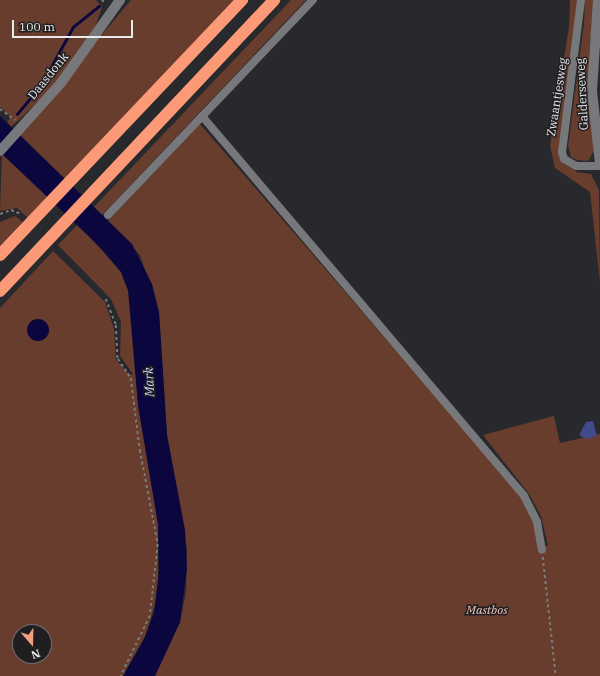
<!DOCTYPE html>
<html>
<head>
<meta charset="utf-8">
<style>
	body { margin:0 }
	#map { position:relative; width:600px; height:676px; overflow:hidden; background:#28292c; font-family:"IBM Plex Serif",serif }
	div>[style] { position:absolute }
	.green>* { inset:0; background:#683d2d }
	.water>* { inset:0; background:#0c063f }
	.round { border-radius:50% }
	.stream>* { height:2.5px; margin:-1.25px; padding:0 1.25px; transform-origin:1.25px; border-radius:1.25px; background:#0c063f }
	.building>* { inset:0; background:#424a87 }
	.path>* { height:1.5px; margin-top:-0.75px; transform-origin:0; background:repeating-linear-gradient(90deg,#7a7b7d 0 3px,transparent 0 6px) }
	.minor>* { height:8px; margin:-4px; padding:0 4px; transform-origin:4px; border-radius:4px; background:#77787b }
	.tertiary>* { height:10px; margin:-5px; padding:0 5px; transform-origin:5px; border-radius:5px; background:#77787b }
	.motorway>* { height:12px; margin:-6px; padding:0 6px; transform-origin:6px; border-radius:6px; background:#fc9976 }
	span { translate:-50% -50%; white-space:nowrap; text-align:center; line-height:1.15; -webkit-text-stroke:3px #1f1f22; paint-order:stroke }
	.street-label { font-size:12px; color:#eaeaec }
	.park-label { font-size:12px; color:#f9cebf; font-style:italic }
	.water-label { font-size:13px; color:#c9d1f7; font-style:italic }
	.north { position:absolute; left:12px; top:624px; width:40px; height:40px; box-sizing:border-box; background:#1f1f22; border:1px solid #707073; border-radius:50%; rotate:160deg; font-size:11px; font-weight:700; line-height:16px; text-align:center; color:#eaeaec }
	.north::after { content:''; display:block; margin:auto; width:14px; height:18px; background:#f39f82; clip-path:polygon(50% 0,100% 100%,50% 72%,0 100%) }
	.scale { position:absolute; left:12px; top:20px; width:121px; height:18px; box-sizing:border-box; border:2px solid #eaeaec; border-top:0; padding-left:5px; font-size:12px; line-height:14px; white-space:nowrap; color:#eaeaec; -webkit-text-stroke:3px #1f1f22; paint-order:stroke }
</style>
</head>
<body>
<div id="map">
	<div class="green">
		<div style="clip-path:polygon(0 0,96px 0,102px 7px,96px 25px,70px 65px,44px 96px,11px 127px,7px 122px,11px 117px,0 107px)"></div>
		<div style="clip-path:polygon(131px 0,234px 0,65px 179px,19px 134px)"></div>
		<div style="clip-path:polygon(291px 0,306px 0,102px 215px,94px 207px)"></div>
		<div style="clip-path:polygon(570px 0,579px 0,563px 163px,577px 172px,591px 174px,599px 190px,600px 282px,590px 192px,555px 168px,550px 146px,569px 27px)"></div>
		<div style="clip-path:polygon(585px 0,594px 0,589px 56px,594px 151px,588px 161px,577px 160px,571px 157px,568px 146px,584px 23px)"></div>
		<div style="clip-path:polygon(200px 124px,504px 476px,520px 496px,535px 526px,539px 546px,548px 546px,541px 516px,529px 494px,483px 435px,554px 416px,560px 443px,600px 434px,600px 676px,155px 676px,180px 622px,186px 592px,187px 548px,167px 435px,159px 312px,140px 255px,108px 221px)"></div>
		<div style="clip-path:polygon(2px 154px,48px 197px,28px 218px,17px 208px,0 211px)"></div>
		<div style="clip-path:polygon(15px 216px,24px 223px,0 248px,0 222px)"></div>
		<div style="clip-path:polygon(evenodd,78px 224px,121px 272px,131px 299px,138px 405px,158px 524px,158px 594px,145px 637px,123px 676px,0 676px,0 308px,53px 251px,105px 302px,114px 329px,116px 360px,130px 375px,133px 374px,120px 356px,121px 322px,111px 299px,58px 245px,78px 224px,20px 632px,44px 632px,44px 656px,20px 656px,20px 632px)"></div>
	</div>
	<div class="water">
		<div style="clip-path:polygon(0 116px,132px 244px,152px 284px,159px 312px,167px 435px,185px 530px,187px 569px,180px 622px,155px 676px,123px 676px,145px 637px,154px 613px,159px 570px,158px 524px,138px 405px,128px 290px,121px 272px,101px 248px,0 152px)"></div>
		<div class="round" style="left:27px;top:319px;width:22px;height:22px"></div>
	</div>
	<div class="stream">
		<div style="left:17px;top:114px;width:35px;rotate:-50deg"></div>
		<div style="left:40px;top:87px;width:68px;rotate:-61.2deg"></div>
		<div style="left:73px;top:27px;width:33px;rotate:-39deg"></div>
	</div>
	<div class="building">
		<div style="clip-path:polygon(593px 421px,597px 436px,586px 439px,579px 435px,586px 422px)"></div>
	</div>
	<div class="path">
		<div style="left:102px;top:0;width:6px;rotate:45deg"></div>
		<div style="left:0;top:109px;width:19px;rotate:36deg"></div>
		<div style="left:0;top:214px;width:12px;rotate:-20deg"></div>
		<div style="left:11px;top:210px;width:9px;rotate:21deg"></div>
		<div style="left:106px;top:299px;width:28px;rotate:69deg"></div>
		<div style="left:116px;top:325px;width:34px;rotate:87deg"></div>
		<div style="left:118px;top:359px;width:23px;rotate:56deg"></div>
		<div style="left:131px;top:378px;width:73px;rotate:82.9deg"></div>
		<div style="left:140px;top:450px;width:96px;rotate:79.2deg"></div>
		<div style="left:158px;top:544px;width:72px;rotate:96.3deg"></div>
		<div style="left:150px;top:616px;width:67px;rotate:115.8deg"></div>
		<div style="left:543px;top:557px;width:120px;rotate:83.8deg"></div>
	</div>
	<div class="minor">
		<div style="left:581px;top:0;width:153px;rotate:97.1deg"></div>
		<div style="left:562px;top:152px;width:7px;rotate:74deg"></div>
		<div style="left:564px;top:159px;width:14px;rotate:30deg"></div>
		<div style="left:576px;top:166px;width:24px"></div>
		<div style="left:202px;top:116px;width:498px;rotate:49.7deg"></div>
		<div style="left:524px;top:496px;width:29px;rotate:63deg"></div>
		<div style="left:537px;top:522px;width:28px;rotate:80deg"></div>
		<div style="left:108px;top:215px;width:297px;rotate:-46.4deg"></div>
	</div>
	<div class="tertiary">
		<div style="left:598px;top:0;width:91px;rotate:93.8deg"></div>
		<div style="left:592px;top:91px;width:73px;rotate:83.7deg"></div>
		<div style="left:0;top:151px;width:91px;rotate:-48.1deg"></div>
		<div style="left:61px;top:83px;width:102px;rotate:-54.6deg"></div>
	</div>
	<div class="motorway">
		<div style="left:0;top:255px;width:352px;rotate:-46.5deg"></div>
		<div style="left:0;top:291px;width:400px;rotate:-46.7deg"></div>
	</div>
	<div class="street-label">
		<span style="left:48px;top:76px;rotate:-51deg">Daasdonk</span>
		<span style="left:582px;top:94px;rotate:-93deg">Galderseweg</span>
		<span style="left:557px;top:97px;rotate:-81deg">Zwaantjesweg</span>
	</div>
	<div class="park-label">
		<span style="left:487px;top:610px">Mastbos</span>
	</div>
	<div class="water-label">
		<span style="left:150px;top:382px;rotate:-93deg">Mark</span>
	</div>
	<div class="north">N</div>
	<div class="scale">100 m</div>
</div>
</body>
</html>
